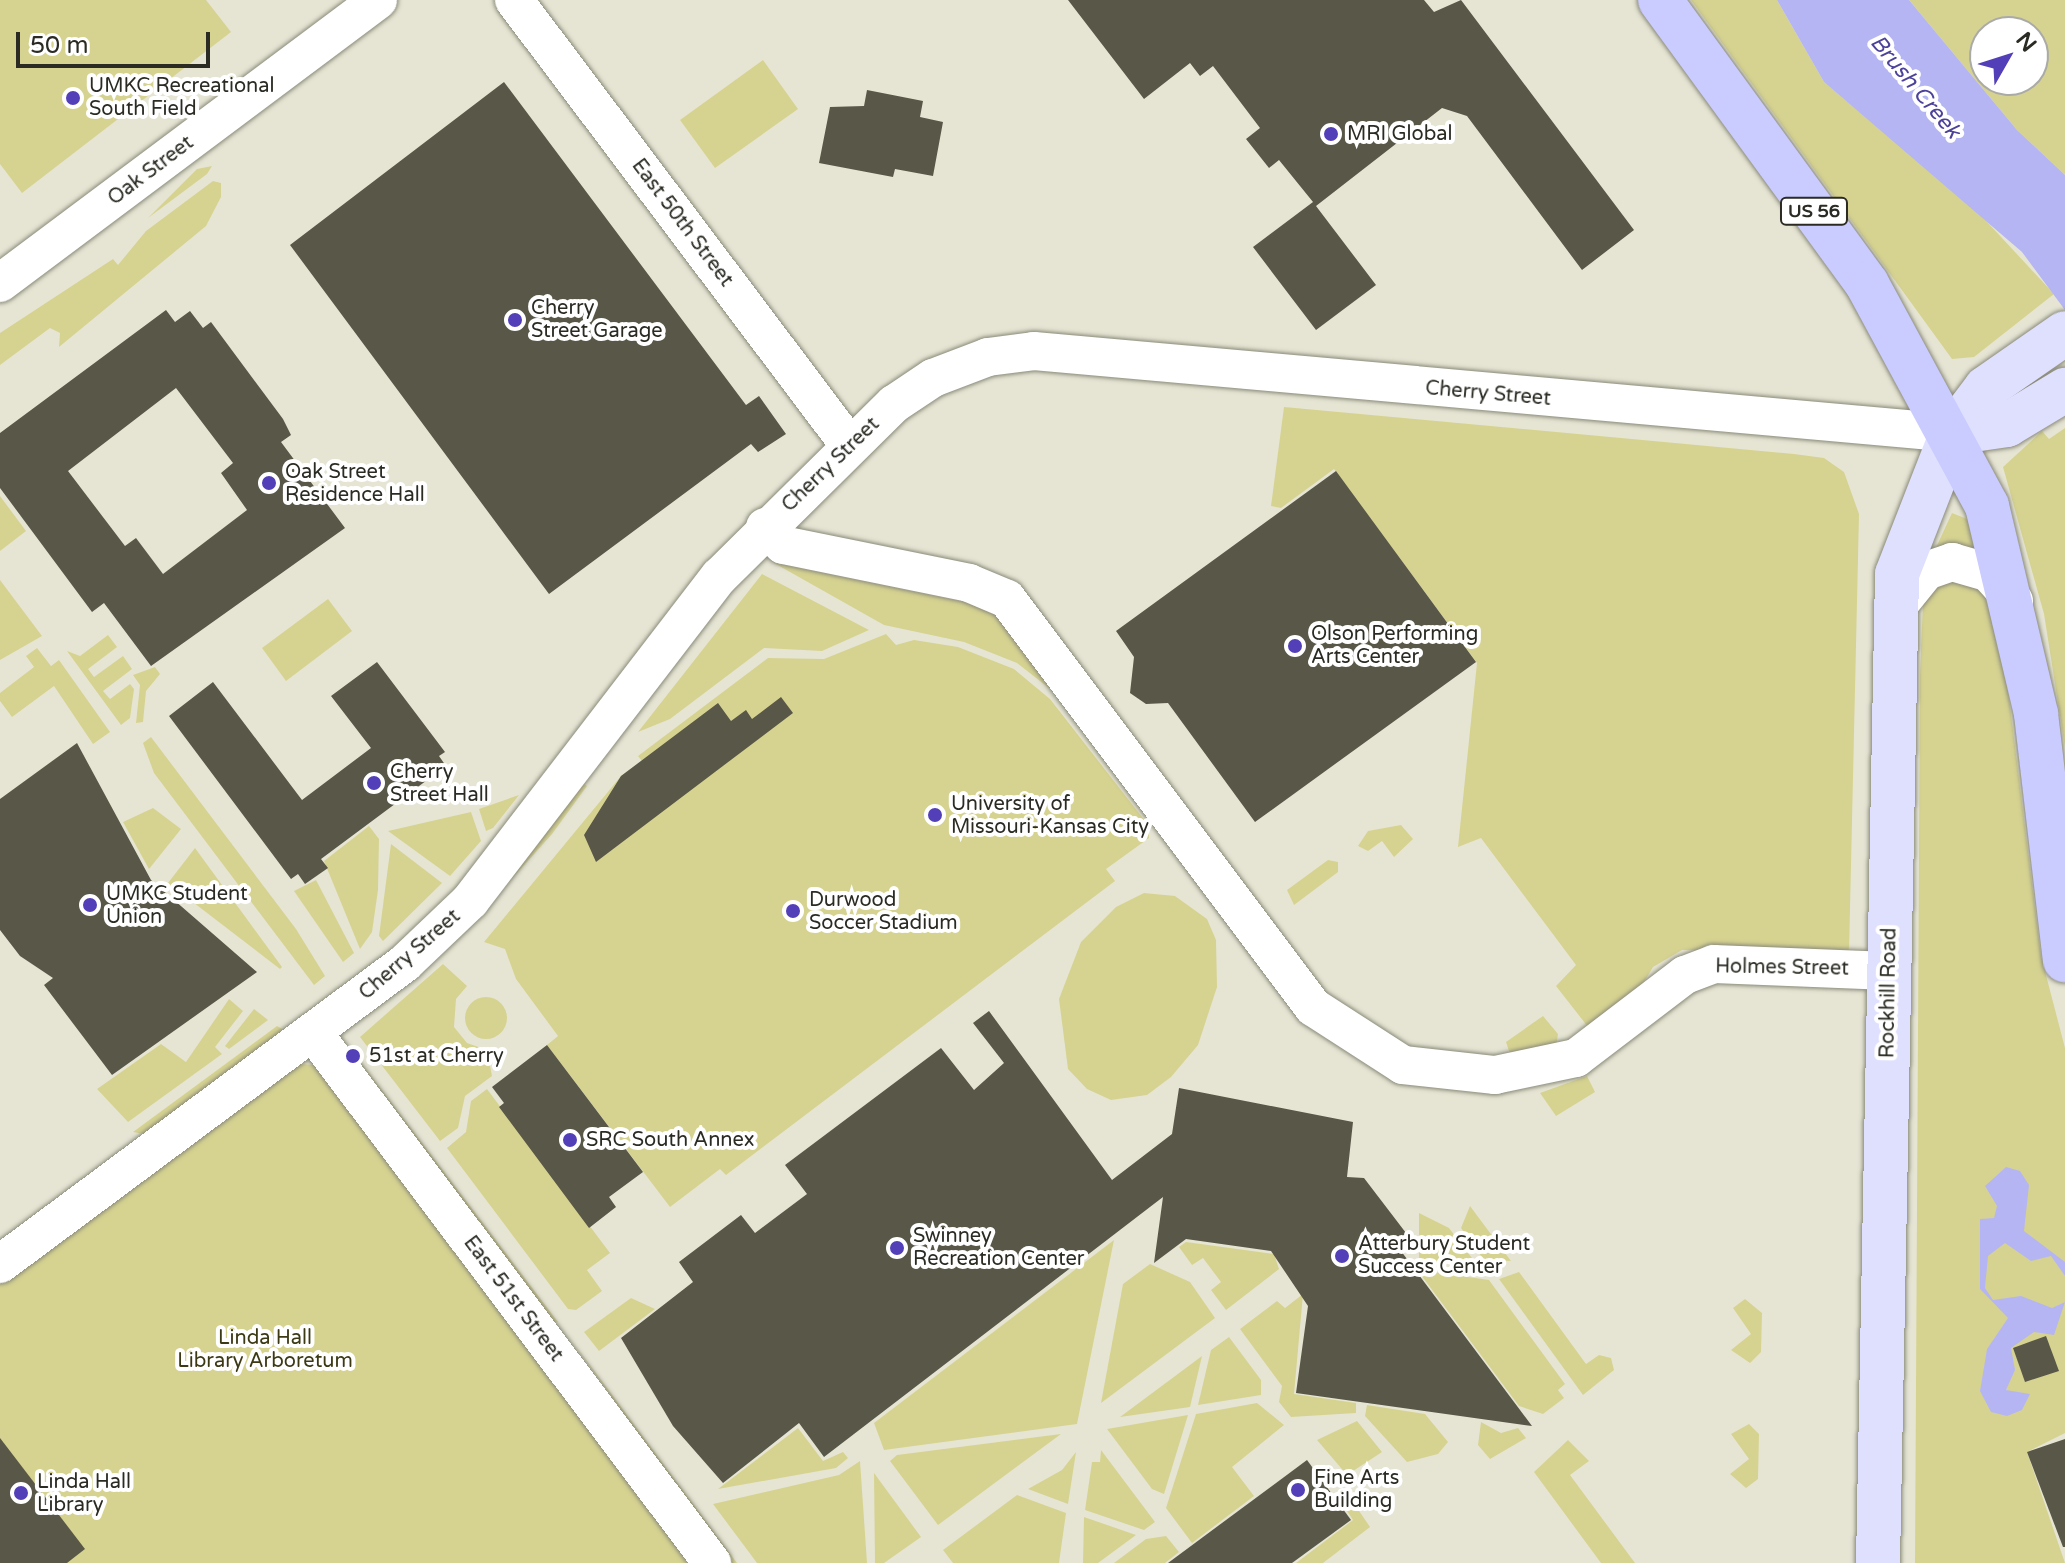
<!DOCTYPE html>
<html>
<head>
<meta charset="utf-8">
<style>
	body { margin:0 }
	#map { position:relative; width:2065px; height:1563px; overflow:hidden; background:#e6e5d4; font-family:"Varela Round",sans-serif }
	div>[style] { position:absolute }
	.green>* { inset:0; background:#d6d391 }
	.round { border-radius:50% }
	.water>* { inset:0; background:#b5b5f3 }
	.building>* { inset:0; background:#585748 }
	.roads { filter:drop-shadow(0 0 2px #8a8a7a) drop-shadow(0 0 2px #8a8a7a) }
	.minor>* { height:38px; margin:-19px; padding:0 19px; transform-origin:19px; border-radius:19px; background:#fff }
	.major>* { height:44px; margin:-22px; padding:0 22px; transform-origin:22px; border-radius:22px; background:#dfe0fe }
	.highway>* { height:44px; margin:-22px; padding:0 22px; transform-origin:22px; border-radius:22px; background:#cacbfe }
	.dots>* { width:22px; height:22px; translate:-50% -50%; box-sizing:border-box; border:4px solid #fff; border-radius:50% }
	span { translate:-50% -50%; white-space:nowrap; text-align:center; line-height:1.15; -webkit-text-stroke:8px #fff; paint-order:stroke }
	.shield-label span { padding:2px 6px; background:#fff; border:2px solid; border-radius:6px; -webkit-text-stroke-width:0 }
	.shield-label { font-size:18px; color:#2b2b24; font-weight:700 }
	.poi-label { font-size:20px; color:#2b2b24 }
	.left { translate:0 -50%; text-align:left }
	.street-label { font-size:20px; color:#2b2b24 }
	.park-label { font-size:20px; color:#3c3a14 }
	.water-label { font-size:22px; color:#4c429a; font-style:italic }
	.north { position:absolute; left:1969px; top:16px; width:80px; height:80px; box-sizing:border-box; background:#fff; border:2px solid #aaaaa7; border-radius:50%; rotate:51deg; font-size:22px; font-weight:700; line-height:32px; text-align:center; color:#2b2b24 }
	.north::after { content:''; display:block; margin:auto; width:28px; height:36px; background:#5340b8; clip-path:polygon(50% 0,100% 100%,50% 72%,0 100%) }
	.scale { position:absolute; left:16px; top:32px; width:194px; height:36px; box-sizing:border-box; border:4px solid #2b2b24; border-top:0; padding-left:10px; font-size:24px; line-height:28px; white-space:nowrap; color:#2b2b24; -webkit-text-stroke:6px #fff; paint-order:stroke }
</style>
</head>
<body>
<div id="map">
	<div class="green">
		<div style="clip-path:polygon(0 0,206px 0,231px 32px,22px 193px,0 164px)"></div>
		<div style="clip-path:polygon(1691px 0,1777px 0,1824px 82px,1976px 210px,2054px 294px,1974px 357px,1952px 359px)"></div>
		<div style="clip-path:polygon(evenodd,1909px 0,2065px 0,2065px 175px,2017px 130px,1909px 0,1985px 32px,2033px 32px,2033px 80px,1985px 80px,1985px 32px)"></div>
		<div style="clip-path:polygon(763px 60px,798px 109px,715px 168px,680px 120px)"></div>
		<div style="clip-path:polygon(212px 166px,207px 174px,148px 218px,197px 169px)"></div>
		<div style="clip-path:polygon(213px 181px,221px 183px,221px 197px,206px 226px,59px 347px,60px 333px,50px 328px,0 365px,0 333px,113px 259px,118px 265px,146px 231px)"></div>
		<div style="clip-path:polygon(1284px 407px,1794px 454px,1824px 458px,1844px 472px,1859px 514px,1849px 953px,1682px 950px,1653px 967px,1627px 1010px,1588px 1027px,1556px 986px,1576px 965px,1481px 838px,1458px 847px,1477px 663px,1334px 469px,1281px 508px,1271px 506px)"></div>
		<div style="clip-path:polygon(2065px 428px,2065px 747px,2044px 614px,2003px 467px,2042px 431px,2049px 439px)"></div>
		<div style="clip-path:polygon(0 496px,26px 531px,0 551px)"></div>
		<div style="clip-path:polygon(1952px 513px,1967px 519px,1977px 552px,1934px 552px)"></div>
		<div style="clip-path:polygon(774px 563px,989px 607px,1054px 692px,1017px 663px,964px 642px,884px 625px)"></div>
		<div style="clip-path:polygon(762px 574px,869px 630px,822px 651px,764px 648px,670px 719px,638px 732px)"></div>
		<div style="clip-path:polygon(1943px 578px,1979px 582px,2000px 626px,2041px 956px,2065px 1048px,2065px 1433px,2027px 1452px,2065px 1563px,1915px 1563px,1920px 675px,1923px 603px)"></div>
		<div style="clip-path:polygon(0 580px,42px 636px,0 660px)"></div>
		<div style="clip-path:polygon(328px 599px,352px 631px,286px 681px,262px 648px)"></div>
		<div style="clip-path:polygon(886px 634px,896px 645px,914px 640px,958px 647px,1014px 669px,1050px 699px,1149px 826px,1149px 838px,1106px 869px,1115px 881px,726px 1175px,720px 1169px,670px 1207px,547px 1045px,558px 1036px,516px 979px,505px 949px,484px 942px,621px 776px,642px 761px,638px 756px,768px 658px,824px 659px)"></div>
		<div style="clip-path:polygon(108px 635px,117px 647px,88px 669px,94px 677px,123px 656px,132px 669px,103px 691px,110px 699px,130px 684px,134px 689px,130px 718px,121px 725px,67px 651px,80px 656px)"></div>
		<div style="clip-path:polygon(37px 648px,51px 666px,59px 660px,110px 732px,93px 744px,54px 686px,12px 717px,0 701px,0 693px,34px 667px,26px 656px)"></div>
		<div style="clip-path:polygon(155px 667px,160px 674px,146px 691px,143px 722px,136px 723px,140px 685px,133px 675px)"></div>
		<div style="clip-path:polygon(151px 737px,296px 929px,325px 976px,314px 985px,154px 773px,143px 743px)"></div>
		<div style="clip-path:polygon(581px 782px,587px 786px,552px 834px,473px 922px)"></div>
		<div style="clip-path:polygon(519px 795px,493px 828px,486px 831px,479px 809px)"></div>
		<div style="clip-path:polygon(153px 808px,181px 829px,149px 869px,123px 822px)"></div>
		<div style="clip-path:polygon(471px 812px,481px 841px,450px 876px,388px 831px)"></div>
		<div style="clip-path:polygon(1401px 825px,1413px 839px,1394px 857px,1382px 841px,1368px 851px,1358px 846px,1368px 831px)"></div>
		<div style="clip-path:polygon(369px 826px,379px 839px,378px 890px,372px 932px,360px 949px,324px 861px)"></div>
		<div style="clip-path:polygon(391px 844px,442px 883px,383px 941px,379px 936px)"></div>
		<div style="clip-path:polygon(195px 848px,282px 967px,280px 969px,168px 883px)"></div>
		<div style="clip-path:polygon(1328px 860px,1338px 862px,1338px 872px,1294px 905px,1287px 890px)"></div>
		<div style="clip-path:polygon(316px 880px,354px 953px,343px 962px,294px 891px)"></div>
		<div style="clip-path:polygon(1144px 893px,1175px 896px,1207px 919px,1216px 940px,1217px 987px,1198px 1045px,1171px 1077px,1147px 1095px,1111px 1100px,1087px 1089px,1068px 1069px,1059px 999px,1081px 942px,1116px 907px)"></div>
		<div style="clip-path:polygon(443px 964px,467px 986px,456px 999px,454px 1027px,467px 1043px,487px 1050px,492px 1076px,465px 1096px,458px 1128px,440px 1141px,360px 1037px)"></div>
		<div class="round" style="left:465px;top:997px;width:42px;height:42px"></div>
		<div style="clip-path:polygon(229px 999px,243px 1011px,215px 1047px,222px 1054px,128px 1122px,97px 1089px,161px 1044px,186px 1062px)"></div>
		<div style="clip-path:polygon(254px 1009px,268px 1020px,229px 1049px,225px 1046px)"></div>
		<div style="clip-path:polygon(1543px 1016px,1558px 1034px,1556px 1047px,1510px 1054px,1506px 1042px)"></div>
		<div style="clip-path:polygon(277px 1026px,286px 1031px,144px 1134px,133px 1132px)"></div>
		<div style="clip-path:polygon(340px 1035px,558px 1322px,553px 1323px)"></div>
		<div style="clip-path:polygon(297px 1064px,319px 1065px,692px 1563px,0 1563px,0 1284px)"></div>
		<div style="clip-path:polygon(1587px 1076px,1595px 1092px,1556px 1116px,1540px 1093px)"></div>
		<div style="clip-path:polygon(487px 1089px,610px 1253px,587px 1270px,602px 1291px,576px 1310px,568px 1309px,447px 1148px,466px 1132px,471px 1101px)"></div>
		<div style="clip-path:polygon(1470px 1206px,1511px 1261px,1484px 1260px,1461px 1228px)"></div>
		<div style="clip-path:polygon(1419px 1213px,1449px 1228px,1475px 1262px,1419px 1260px)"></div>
		<div style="clip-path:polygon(1114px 1240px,1077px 1424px,884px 1450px,874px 1423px)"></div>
		<div style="clip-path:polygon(1186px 1242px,1274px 1254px,1279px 1269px,1226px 1310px,1211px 1290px,1221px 1282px,1203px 1258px,1192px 1265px,1179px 1247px)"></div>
		<div style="clip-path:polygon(1150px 1264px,1190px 1282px,1215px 1318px,1101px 1403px,1123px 1284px)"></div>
		<div style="clip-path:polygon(1427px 1271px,1489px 1280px,1565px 1384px,1558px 1390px,1564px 1398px,1543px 1414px,1519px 1406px,1421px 1275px)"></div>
		<div style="clip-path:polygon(1519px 1272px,1586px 1364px,1599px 1355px,1611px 1358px,1614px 1370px,1583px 1395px,1499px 1279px)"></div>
		<div style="clip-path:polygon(1303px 1294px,1294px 1394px,1356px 1403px,1356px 1413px,1291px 1417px,1279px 1402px,1282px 1386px,1240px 1329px,1277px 1301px,1285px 1308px)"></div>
		<div style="clip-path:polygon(631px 1298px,655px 1309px,599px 1351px,584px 1332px)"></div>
		<div style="clip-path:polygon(1745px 1299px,1762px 1313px,1761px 1352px,1750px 1363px,1731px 1350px,1751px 1334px,1733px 1308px)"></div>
		<div style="clip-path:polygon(1229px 1337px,1261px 1380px,1261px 1395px,1198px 1405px,1211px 1350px)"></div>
		<div style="clip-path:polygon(572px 1341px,737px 1563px,730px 1563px)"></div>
		<div style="clip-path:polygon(1202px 1356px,1190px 1407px,1120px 1417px)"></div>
		<div style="clip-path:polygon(1257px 1403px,1284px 1425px,1232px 1467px,1254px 1496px,1192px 1543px,1166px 1508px,1196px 1414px)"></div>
		<div style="clip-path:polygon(1367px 1405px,1425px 1414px,1448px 1442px,1438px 1454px,1407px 1462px,1365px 1416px)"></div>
		<div style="clip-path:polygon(1188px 1415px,1164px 1494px,1152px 1489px,1107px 1429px)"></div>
		<div style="clip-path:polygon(1357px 1421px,1382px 1452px,1347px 1475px,1317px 1440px)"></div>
		<div style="clip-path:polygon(1481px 1422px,1501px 1433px,1518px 1428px,1526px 1438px,1490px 1459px,1478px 1445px)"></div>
		<div style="clip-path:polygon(1749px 1424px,1759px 1434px,1758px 1479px,1746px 1488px,1730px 1474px,1749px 1459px,1731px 1434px)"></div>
		<div style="clip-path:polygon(798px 1428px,823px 1461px,843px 1452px,848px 1458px,836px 1468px,718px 1489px)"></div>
		<div style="clip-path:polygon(1061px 1434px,938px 1525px,890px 1461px,897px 1455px)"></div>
		<div style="clip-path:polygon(1568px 1440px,1589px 1461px,1570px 1475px,1635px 1563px,1601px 1563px,1534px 1472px)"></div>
		<div style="clip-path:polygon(1101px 1450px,1155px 1522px,1144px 1530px,1085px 1510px,1092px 1462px,1100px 1462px)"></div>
		<div style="clip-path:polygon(1076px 1452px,1068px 1504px,1028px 1489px,1062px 1470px)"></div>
		<div style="clip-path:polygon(860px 1461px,867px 1563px,757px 1563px,713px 1504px,839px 1475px)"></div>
		<div style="clip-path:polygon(874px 1473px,921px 1537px,884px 1563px,875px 1563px)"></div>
		<div style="clip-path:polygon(1017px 1495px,1066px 1513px,1059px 1563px,953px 1563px,943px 1550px)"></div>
		<div style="clip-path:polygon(1351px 1499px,1370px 1527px,1323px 1563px,1296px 1563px,1353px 1520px,1343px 1505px)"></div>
		<div style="clip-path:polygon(1084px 1517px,1136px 1535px,1098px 1563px,1083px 1563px)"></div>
		<div style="clip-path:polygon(1166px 1536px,1179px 1552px,1165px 1563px,1114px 1563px,1146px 1539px)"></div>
	</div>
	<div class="water">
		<div style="clip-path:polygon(1777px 0,1909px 0,2017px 130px,2065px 175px,2065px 310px,2022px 252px,1824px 82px)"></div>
		<div style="clip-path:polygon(2006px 1167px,2020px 1171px,2029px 1185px,2024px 1231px,2065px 1262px,2065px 1276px,2051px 1256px,2031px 1261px,2005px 1243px,1988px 1256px,1985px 1288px,1993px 1300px,2021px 1296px,2052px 1308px,2065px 1302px,2054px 1335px,2034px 1332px,2011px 1348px,2015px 1370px,2006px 1390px,2030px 1394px,2022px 1410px,2007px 1416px,1991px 1412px,1980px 1391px,1987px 1349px,2008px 1318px,1980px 1289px,1980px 1219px,1994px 1218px,1997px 1206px,1985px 1186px)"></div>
	</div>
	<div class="building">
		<div style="clip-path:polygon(1068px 0,1424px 0,1434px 12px,1461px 0,1634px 230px,1582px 270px,1467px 116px,1442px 108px,1316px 206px,1376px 285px,1316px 330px,1253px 247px,1313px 202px,1279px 160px,1269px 168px,1246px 139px,1260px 128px,1213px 66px,1200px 76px,1190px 63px,1144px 99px)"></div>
		<div style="clip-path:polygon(504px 82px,746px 405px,759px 396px,786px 434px,758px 452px,751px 444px,549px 594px,290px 245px)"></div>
		<div style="clip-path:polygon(867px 90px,923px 101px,920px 117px,943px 122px,933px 176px,895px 169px,893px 177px,819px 163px,830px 107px,864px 106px)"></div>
		<div style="clip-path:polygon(evenodd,166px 310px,175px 322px,190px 311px,203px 328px,211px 322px,283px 419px,291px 435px,281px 442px,345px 528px,151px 666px,104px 603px,92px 612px,0 488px,0 433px,166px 310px,176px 388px,233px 463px,221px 473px,247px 510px,163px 574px,136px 538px,125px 546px,68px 471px,176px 388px)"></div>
		<div style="clip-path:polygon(1336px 471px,1476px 662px,1255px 822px,1168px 703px,1146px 704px,1130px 693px,1134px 657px,1116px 631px)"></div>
		<div style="clip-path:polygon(377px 662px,445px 752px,439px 756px,446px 766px,321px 859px,328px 868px,305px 884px,298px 874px,291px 879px,169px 716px,213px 682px,302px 800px,371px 748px,331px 696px)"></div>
		<div style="clip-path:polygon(781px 697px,793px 713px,596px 862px,584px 835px,621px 776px,718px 703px,731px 721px,746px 710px,752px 719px)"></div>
		<div style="clip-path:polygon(77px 743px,151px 880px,257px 972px,112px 1075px,44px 985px,53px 978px,20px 956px,0 930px,0 799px)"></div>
		<div style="clip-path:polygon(989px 1011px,1112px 1180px,1172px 1134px,1179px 1088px,1353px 1122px,1347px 1177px,1364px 1178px,1406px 1233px,1401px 1251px,1532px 1426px,1296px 1393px,1308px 1306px,1271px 1251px,1186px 1239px,1154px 1263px,1163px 1197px,824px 1457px,799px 1423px,723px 1483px,673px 1426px,621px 1338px,693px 1282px,679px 1262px,741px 1215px,755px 1233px,807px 1194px,785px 1165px,941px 1048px,974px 1090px,1004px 1063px,973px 1023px)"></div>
		<div style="clip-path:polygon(547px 1045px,643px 1172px,609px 1197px,616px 1207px,589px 1228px,499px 1107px,504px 1103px,492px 1087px)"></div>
		<div style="clip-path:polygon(2046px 1336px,2059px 1371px,2025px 1382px,2013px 1348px)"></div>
		<div style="clip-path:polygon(0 1438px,85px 1549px,67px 1563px,0 1563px)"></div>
		<div style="clip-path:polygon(2065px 1439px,2065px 1547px,2063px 1547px,2027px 1452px)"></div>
		<div style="clip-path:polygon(1307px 1460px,1351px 1520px,1292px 1563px,1168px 1563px)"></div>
	</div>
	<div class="roads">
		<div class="minor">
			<div style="left:514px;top:0;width:558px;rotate:53.01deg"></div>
			<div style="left:0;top:283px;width:472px;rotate:-36.8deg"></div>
			<div style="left:765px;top:527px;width:25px;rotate:45deg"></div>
			<div style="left:783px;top:545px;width:190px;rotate:11.5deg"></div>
			<div style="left:969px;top:583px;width:41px;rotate:22.8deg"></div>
			<div style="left:1007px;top:599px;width:510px;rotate:53.13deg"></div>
			<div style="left:1313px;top:1007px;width:107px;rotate:32.8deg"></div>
			<div style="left:1403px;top:1065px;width:93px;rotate:6.2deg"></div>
			<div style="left:1495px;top:1075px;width:83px;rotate:-11.9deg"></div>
			<div style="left:1576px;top:1058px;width:137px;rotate:-37.3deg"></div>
			<div style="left:1685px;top:975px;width:31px;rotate:-21deg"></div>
			<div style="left:1714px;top:964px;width:175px;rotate:2.3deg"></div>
			<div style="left:1897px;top:607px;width:46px;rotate:-51.1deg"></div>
			<div style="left:1926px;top:571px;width:28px;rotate:-19deg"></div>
			<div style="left:1952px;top:562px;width:37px;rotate:16deg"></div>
			<div style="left:1988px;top:572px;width:39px;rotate:48deg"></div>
			<div style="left:315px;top:1035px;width:661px;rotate:53.06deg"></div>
			<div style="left:0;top:1264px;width:505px;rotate:-36.62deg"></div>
			<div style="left:405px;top:963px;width:90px;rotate:-43.6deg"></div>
			<div style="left:470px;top:901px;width:409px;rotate:-52.5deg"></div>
			<div style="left:719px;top:577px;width:246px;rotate:-44.7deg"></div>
			<div style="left:894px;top:404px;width:47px;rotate:-33.7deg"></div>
			<div style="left:933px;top:378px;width:59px;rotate:-20.9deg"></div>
			<div style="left:988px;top:357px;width:46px;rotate:-7.4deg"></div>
			<div style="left:1034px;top:351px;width:922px;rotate:5.1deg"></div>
		</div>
		<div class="major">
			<div style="left:1952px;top:433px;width:56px;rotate:-8.3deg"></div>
			<div style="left:2007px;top:425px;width:68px;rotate:-31.1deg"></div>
			<div style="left:1878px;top:1563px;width:989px;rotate:-88.9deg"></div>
			<div style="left:1897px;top:574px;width:151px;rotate:-68.7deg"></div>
			<div style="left:1952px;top:433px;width:56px;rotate:-52.9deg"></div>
			<div style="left:1986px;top:388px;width:96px;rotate:-34.8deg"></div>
		</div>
		<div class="highway">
			<div style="left:1660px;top:0;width:351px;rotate:53.9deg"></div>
			<div style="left:1867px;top:284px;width:252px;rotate:61.6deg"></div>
			<div style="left:1987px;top:506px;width:214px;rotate:76.7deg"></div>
			<div style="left:2036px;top:714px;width:248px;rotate:83.3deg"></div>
		</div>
	</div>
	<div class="dots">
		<div style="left:73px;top:98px;background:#5340b8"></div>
		<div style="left:1331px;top:134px;background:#5340b8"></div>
		<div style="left:515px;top:320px;background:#5340b8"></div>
		<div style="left:269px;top:483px;background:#5340b8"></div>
		<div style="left:1295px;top:646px;background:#5340b8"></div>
		<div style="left:374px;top:783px;background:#5340b8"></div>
		<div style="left:935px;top:815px;background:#5340b8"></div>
		<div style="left:90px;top:905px;background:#5340b8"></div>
		<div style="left:793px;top:911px;background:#5340b8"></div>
		<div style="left:353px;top:1056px;background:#5340b8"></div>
		<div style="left:570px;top:1140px;background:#5340b8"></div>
		<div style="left:897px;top:1248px;background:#5340b8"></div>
		<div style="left:1342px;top:1256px;background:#5340b8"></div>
		<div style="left:1298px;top:1490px;background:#5340b8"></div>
		<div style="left:21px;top:1493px;background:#5340b8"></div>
	</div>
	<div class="shield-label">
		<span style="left:1814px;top:211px">US 56</span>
	</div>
	<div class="poi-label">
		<span class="left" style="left:89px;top:98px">UMKC Recreational<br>South Field</span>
		<span class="left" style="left:1347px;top:134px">MRI Global</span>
		<span class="left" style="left:531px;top:320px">Cherry<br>Street Garage</span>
		<span class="left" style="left:285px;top:484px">Oak Street<br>Residence Hall</span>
		<span class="left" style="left:1311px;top:646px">Olson Performing<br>Arts Center</span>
		<span class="left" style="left:390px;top:784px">Cherry<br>Street Hall</span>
		<span class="left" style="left:951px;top:816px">University of<br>Missouri-Kansas City</span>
		<span class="left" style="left:106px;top:906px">UMKC Student<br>Union</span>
		<span class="left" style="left:809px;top:912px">Durwood<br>Soccer Stadium</span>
		<span class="left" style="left:369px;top:1056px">51st at Cherry</span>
		<span class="left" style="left:586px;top:1140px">SRC South Annex</span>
		<span class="left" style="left:913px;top:1248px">Swinney<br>Recreation Center</span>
		<span class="left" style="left:1358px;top:1256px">Atterbury Student<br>Success Center</span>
		<span class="left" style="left:1314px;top:1490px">Fine Arts<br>Building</span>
		<span class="left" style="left:37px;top:1494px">Linda Hall<br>Library</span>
	</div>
	<div class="street-label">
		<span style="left:151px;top:171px;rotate:-37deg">Oak Street</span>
		<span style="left:682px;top:223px;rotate:53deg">East 50th Street</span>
		<span style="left:1488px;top:394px;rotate:5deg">Cherry Street</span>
		<span style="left:831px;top:465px;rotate:-44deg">Cherry Street</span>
		<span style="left:410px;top:955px;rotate:-41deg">Cherry Street</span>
		<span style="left:1782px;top:968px;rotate:1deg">Holmes Street</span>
		<span style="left:1889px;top:993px;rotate:-89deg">Rockhill Road</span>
		<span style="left:513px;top:1299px;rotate:53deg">East 51st Street</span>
	</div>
	<div class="park-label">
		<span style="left:265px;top:1350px">Linda Hall<br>Library Arboretum</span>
	</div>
	<div class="water-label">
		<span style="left:1915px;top:87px;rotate:50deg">Brush Creek</span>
	</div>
	<div class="north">N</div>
	<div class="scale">50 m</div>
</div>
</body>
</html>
